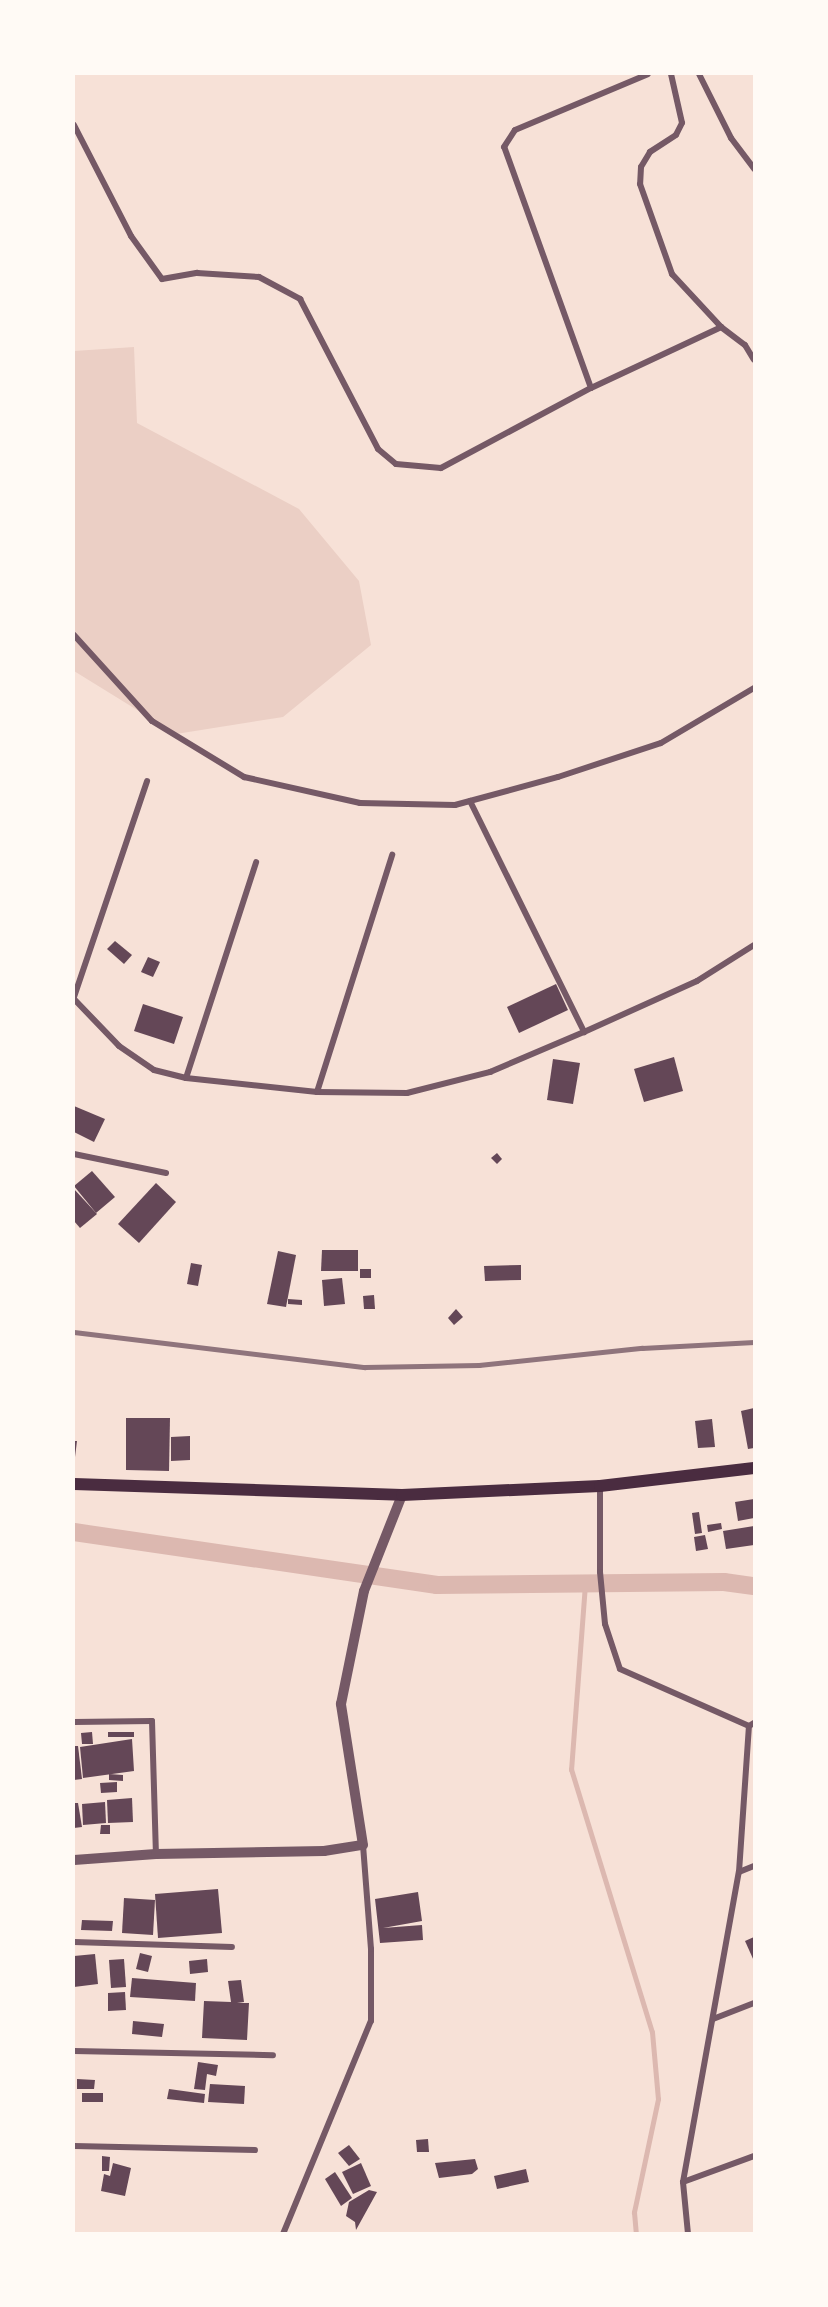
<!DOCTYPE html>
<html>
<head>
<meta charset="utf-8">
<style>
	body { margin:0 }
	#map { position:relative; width:828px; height:2307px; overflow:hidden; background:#f7e1d7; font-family:"Roboto Condensed",sans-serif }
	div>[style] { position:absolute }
	.green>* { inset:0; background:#ebcfc5 }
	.stream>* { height:5px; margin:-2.5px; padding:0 2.5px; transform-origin:2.5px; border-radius:2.5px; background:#dcb8b0 }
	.canal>* { height:18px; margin:-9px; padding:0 9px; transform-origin:9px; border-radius:9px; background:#dcb8b0 }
	.building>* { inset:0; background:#644757 }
	.minor>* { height:6px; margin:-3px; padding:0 3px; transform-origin:3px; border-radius:3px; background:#755966 }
	.tertiary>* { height:10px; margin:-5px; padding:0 5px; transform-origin:5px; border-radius:5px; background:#755966 }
	.secondary>* { height:12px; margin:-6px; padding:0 6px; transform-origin:6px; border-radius:6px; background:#4a2c40 }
	.rail>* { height:4.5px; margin:-2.25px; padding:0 2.25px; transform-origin:2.25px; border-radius:2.25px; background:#8f747c }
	span { translate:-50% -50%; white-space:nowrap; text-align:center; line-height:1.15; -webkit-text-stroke:5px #fffaf5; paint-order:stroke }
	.frame { position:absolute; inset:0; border:75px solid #fffaf5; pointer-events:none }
</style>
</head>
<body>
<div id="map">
	<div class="green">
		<div style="clip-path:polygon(134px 347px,137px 423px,299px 509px,359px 581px,371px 645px,283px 717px,176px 734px,74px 671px,74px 351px)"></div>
	</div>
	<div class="stream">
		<div style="left:585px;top:1584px;width:186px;rotate:94.3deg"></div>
		<div style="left:571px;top:1769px;width:275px;rotate:72.9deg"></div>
		<div style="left:652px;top:2032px;width:67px;rotate:84.9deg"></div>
		<div style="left:658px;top:2099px;width:116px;rotate:102deg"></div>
		<div style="left:634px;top:2212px;width:22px;rotate:85deg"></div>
	</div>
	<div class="canal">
		<div style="left:74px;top:1532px;width:367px;rotate:8.3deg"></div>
		<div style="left:437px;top:1585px;width:287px;rotate:-0.6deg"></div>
		<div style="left:724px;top:1582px;width:30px;rotate:8deg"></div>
	</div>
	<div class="building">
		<div style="clip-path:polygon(115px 941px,132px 955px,124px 964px,107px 949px)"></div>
		<div style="clip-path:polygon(148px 957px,160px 962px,153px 977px,141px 972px)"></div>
		<div style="clip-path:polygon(556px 984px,568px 1010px,519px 1033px,507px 1007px)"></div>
		<div style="clip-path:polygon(143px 1004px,183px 1017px,174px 1044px,134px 1031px)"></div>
		<div style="clip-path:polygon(674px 1057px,683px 1091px,644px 1102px,634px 1069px)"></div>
		<div style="clip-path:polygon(553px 1059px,580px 1063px,573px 1104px,547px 1100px)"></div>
		<div style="clip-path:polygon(74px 1106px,105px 1119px,94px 1142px,74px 1132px)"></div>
		<div style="clip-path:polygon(497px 1153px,502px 1159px,497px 1164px,491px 1158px)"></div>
		<div style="clip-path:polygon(92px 1171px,115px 1197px,96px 1213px,74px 1186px)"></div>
		<div style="clip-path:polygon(156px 1183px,176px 1202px,139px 1243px,118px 1224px)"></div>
		<div style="clip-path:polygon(74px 1189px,97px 1214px,80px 1228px,74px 1221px)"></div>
		<div style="clip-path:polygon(322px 1250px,358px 1250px,358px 1271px,321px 1271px)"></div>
		<div style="clip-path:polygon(278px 1251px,296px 1255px,286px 1307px,267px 1304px)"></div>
		<div style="clip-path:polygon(191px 1263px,202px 1265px,198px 1286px,187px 1284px)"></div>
		<div style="clip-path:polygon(521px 1265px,521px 1280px,485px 1281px,484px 1266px)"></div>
		<div style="clip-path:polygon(360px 1269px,371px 1269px,371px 1278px,360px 1278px)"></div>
		<div style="clip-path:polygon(342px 1278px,345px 1304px,324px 1306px,322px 1280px)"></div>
		<div style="clip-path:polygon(374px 1295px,375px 1309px,364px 1309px,363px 1296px)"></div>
		<div style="clip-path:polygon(288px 1299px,302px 1300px,302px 1305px,288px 1304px)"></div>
		<div style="clip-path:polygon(456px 1309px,463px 1317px,454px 1325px,448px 1318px)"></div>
		<div style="clip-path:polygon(754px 1408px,754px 1448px,748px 1449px,741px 1411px)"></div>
		<div style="clip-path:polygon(126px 1418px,170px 1418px,169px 1471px,126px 1470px)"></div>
		<div style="clip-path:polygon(712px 1419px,715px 1447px,698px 1448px,695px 1421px)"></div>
		<div style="clip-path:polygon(190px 1436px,190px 1460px,171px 1461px,171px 1437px)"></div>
		<div style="clip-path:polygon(74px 1441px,77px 1441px,75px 1457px,74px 1457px)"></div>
		<div style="clip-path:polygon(754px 1499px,754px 1518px,738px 1521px,735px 1502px)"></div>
		<div style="clip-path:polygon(699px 1512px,702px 1533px,695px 1534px,692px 1513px)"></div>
		<div style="clip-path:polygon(721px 1523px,722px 1529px,708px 1532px,707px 1525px)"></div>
		<div style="clip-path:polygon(754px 1526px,754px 1545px,726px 1549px,723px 1531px)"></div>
		<div style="clip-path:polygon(705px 1535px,708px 1549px,696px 1551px,694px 1537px)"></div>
		<div style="clip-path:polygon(92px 1732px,93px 1744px,82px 1744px,81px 1733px)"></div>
		<div style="clip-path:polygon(108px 1732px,134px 1732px,134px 1737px,108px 1737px)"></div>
		<div style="clip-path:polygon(132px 1739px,134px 1771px,83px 1778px,80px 1747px)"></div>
		<div style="clip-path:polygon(74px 1746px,78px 1746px,82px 1779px,74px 1780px)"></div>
		<div style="clip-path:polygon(109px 1774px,123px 1775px,123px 1781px,109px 1780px)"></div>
		<div style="clip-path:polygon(117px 1782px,117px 1792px,101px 1793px,100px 1783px)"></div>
		<div style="clip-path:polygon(132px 1798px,133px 1822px,108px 1823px,107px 1800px)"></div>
		<div style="clip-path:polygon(105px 1802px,106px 1823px,83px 1825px,82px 1804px)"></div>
		<div style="clip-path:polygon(74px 1803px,78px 1803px,82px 1827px,74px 1828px)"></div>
		<div style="clip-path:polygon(101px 1825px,110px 1825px,110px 1834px,100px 1834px)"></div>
		<div style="clip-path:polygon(218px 1889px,222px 1933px,158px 1938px,155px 1894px)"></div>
		<div style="clip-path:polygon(418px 1892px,422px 1921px,383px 1928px,422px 1925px,423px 1940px,380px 1943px,375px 1899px)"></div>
		<div style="clip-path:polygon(124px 1898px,155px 1900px,153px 1935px,122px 1933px)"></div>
		<div style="clip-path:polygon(82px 1920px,113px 1921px,112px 1931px,81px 1930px)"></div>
		<div style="clip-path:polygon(754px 1937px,754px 1961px,745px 1941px)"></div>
		<div style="clip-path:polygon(140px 1953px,152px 1956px,148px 1972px,136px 1969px)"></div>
		<div style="clip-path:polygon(95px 1954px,98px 1984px,74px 1987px,74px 1956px)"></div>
		<div style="clip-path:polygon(124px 1959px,126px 1987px,111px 1988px,109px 1960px)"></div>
		<div style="clip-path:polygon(207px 1959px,208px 1972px,190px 1974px,189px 1961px)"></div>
		<div style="clip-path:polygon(132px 1978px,196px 1983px,195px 2001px,130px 1997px)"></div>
		<div style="clip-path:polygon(241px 1980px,244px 2002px,237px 2003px,249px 2003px,247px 2040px,202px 2038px,204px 2001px,231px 2002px,228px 1981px)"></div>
		<div style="clip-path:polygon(125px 1992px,126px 2010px,108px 2011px,108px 1993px)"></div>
		<div style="clip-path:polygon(133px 2021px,164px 2024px,162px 2037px,132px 2034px)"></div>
		<div style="clip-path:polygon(198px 2062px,218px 2065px,216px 2076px,207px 2074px,205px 2090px,194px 2089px)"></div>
		<div style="clip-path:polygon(77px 2079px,95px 2080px,94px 2089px,77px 2089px)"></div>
		<div style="clip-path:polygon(210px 2084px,245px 2086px,244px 2104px,208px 2102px)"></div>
		<div style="clip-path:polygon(169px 2089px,205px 2094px,204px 2103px,167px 2099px)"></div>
		<div style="clip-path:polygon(82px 2093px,103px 2093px,103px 2102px,82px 2102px)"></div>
		<div style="clip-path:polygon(428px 2139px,429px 2152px,417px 2152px,416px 2140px)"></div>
		<div style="clip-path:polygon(349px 2145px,360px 2159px,349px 2166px,338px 2153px)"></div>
		<div style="clip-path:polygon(102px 2156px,110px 2157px,109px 2171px,102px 2171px)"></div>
		<div style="clip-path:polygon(475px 2159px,478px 2169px,472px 2174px,439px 2178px,435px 2163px)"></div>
		<div style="clip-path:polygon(113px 2163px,131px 2168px,125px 2196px,101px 2191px,104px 2174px,110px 2176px)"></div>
		<div style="clip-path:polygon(361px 2163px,371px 2186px,353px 2194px,342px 2172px)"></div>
		<div style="clip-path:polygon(526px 2169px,529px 2182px,497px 2189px,494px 2176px)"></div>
		<div style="clip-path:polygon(335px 2172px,352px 2198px,341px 2206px,325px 2179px)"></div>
		<div style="clip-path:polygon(369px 2190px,377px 2192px,356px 2230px,355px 2222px,346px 2216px,349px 2202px)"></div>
	</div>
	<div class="minor">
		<div style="left:671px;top:74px;width:50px;rotate:77.3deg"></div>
		<div style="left:682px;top:123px;width:13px;rotate:117deg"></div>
		<div style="left:676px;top:135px;width:31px;rotate:147deg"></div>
		<div style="left:650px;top:152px;width:17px;rotate:121deg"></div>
		<div style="left:641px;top:167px;width:17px;rotate:93deg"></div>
		<div style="left:640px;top:184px;width:96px;rotate:70.4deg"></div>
		<div style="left:672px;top:274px;width:72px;rotate:47.2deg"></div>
		<div style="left:721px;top:327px;width:30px;rotate:37deg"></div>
		<div style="left:745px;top:345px;width:17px;rotate:59deg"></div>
		<div style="left:699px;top:74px;width:72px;rotate:63.4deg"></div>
		<div style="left:731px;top:138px;width:39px;rotate:53deg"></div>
		<div style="left:74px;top:125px;width:125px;rotate:62.8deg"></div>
		<div style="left:131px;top:236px;width:53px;rotate:54.2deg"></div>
		<div style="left:162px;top:279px;width:36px;rotate:-10deg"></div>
		<div style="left:197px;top:273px;width:62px;rotate:3.7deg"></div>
		<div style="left:259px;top:277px;width:47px;rotate:28.2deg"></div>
		<div style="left:300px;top:299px;width:169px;rotate:62.5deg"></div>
		<div style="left:378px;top:449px;width:23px;rotate:40deg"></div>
		<div style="left:396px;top:464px;width:45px;rotate:5.1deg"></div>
		<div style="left:441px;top:468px;width:170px;rotate:-28.1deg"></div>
		<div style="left:591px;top:388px;width:144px;rotate:-25.1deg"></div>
		<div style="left:591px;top:388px;width:256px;rotate:-109.8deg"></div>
		<div style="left:504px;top:147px;width:20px;rotate:-57deg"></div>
		<div style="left:515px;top:130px;width:144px;rotate:-22.8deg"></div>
		<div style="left:74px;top:635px;width:116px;rotate:47.8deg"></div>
		<div style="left:152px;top:721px;width:108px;rotate:31.3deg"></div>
		<div style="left:244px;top:777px;width:119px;rotate:12.6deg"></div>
		<div style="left:360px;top:803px;width:95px;rotate:1.2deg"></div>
		<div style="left:455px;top:805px;width:107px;rotate:-15.2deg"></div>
		<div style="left:558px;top:777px;width:108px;rotate:-18.3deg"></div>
		<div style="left:661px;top:743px;width:108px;rotate:-30.6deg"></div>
		<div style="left:470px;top:801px;width:258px;rotate:63.7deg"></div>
		<div style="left:74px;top:997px;width:228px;rotate:-71.3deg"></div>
		<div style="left:74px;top:999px;width:65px;rotate:46.2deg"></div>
		<div style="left:119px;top:1046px;width:42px;rotate:34.4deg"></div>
		<div style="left:154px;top:1070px;width:33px;rotate:14deg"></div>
		<div style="left:186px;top:1078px;width:132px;rotate:6.1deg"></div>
		<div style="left:317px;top:1092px;width:90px;rotate:0.6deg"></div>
		<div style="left:407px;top:1093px;width:86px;rotate:-14.2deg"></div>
		<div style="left:490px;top:1072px;width:102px;rotate:-23.1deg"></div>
		<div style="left:584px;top:1032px;width:124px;rotate:-24.3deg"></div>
		<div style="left:697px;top:981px;width:67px;rotate:-32.3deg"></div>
		<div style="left:186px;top:1078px;width:227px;rotate:-72deg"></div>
		<div style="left:317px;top:1092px;width:249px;rotate:-72.4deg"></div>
		<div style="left:74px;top:1154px;width:94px;rotate:11.7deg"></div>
		<div style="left:600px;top:1486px;width:86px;rotate:90deg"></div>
		<div style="left:600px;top:1572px;width:52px;rotate:84.5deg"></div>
		<div style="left:605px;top:1624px;width:47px;rotate:71.6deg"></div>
		<div style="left:620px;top:1669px;width:141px;rotate:23.8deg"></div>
		<div style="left:749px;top:1726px;width:6px;rotate:-31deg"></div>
		<div style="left:74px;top:1722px;width:78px;rotate:-0.7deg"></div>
		<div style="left:152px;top:1721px;width:133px;rotate:88.3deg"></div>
		<div style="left:739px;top:1872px;width:16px;rotate:-22deg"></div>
		<div style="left:74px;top:1942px;width:158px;rotate:1.8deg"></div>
		<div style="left:713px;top:2019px;width:44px;rotate:-21.3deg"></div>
		<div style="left:74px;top:2051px;width:199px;rotate:1.2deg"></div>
		<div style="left:74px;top:2146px;width:181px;rotate:1.3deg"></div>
		<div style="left:683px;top:2182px;width:76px;rotate:-20.1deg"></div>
		<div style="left:283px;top:2234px;width:230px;rotate:-67.6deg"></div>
		<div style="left:371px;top:2021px;width:72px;rotate:-90deg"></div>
		<div style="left:371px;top:1949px;width:104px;rotate:-94.4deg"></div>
		<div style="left:688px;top:2234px;width:52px;rotate:-95.5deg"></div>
		<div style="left:683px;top:2182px;width:315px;rotate:-79.8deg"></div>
		<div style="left:739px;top:1872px;width:146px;rotate:-86.1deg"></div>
	</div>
	<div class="tertiary">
		<div style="left:74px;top:1860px;width:82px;rotate:-4.2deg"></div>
		<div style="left:156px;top:1854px;width:168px;rotate:-1deg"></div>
		<div style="left:324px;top:1851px;width:39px;rotate:-9deg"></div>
		<div style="left:363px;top:1845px;width:143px;rotate:-98.9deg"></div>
		<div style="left:341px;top:1704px;width:115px;rotate:-78.5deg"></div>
		<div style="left:364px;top:1591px;width:103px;rotate:-68.4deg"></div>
	</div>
	<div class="secondary">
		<div style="left:74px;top:1484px;width:328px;rotate:1.9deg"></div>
		<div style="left:402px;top:1495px;width:198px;rotate:-2.6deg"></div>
		<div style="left:600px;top:1486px;width:155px;rotate:-6.7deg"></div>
	</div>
	<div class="rail">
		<div style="left:74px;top:1332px;width:293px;rotate:6.9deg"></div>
		<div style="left:365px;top:1367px;width:114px;rotate:-1deg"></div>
		<div style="left:479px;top:1365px;width:164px;rotate:-6deg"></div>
		<div style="left:642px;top:1348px;width:112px;rotate:-3.1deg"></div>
	</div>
	<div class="frame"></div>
</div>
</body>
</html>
